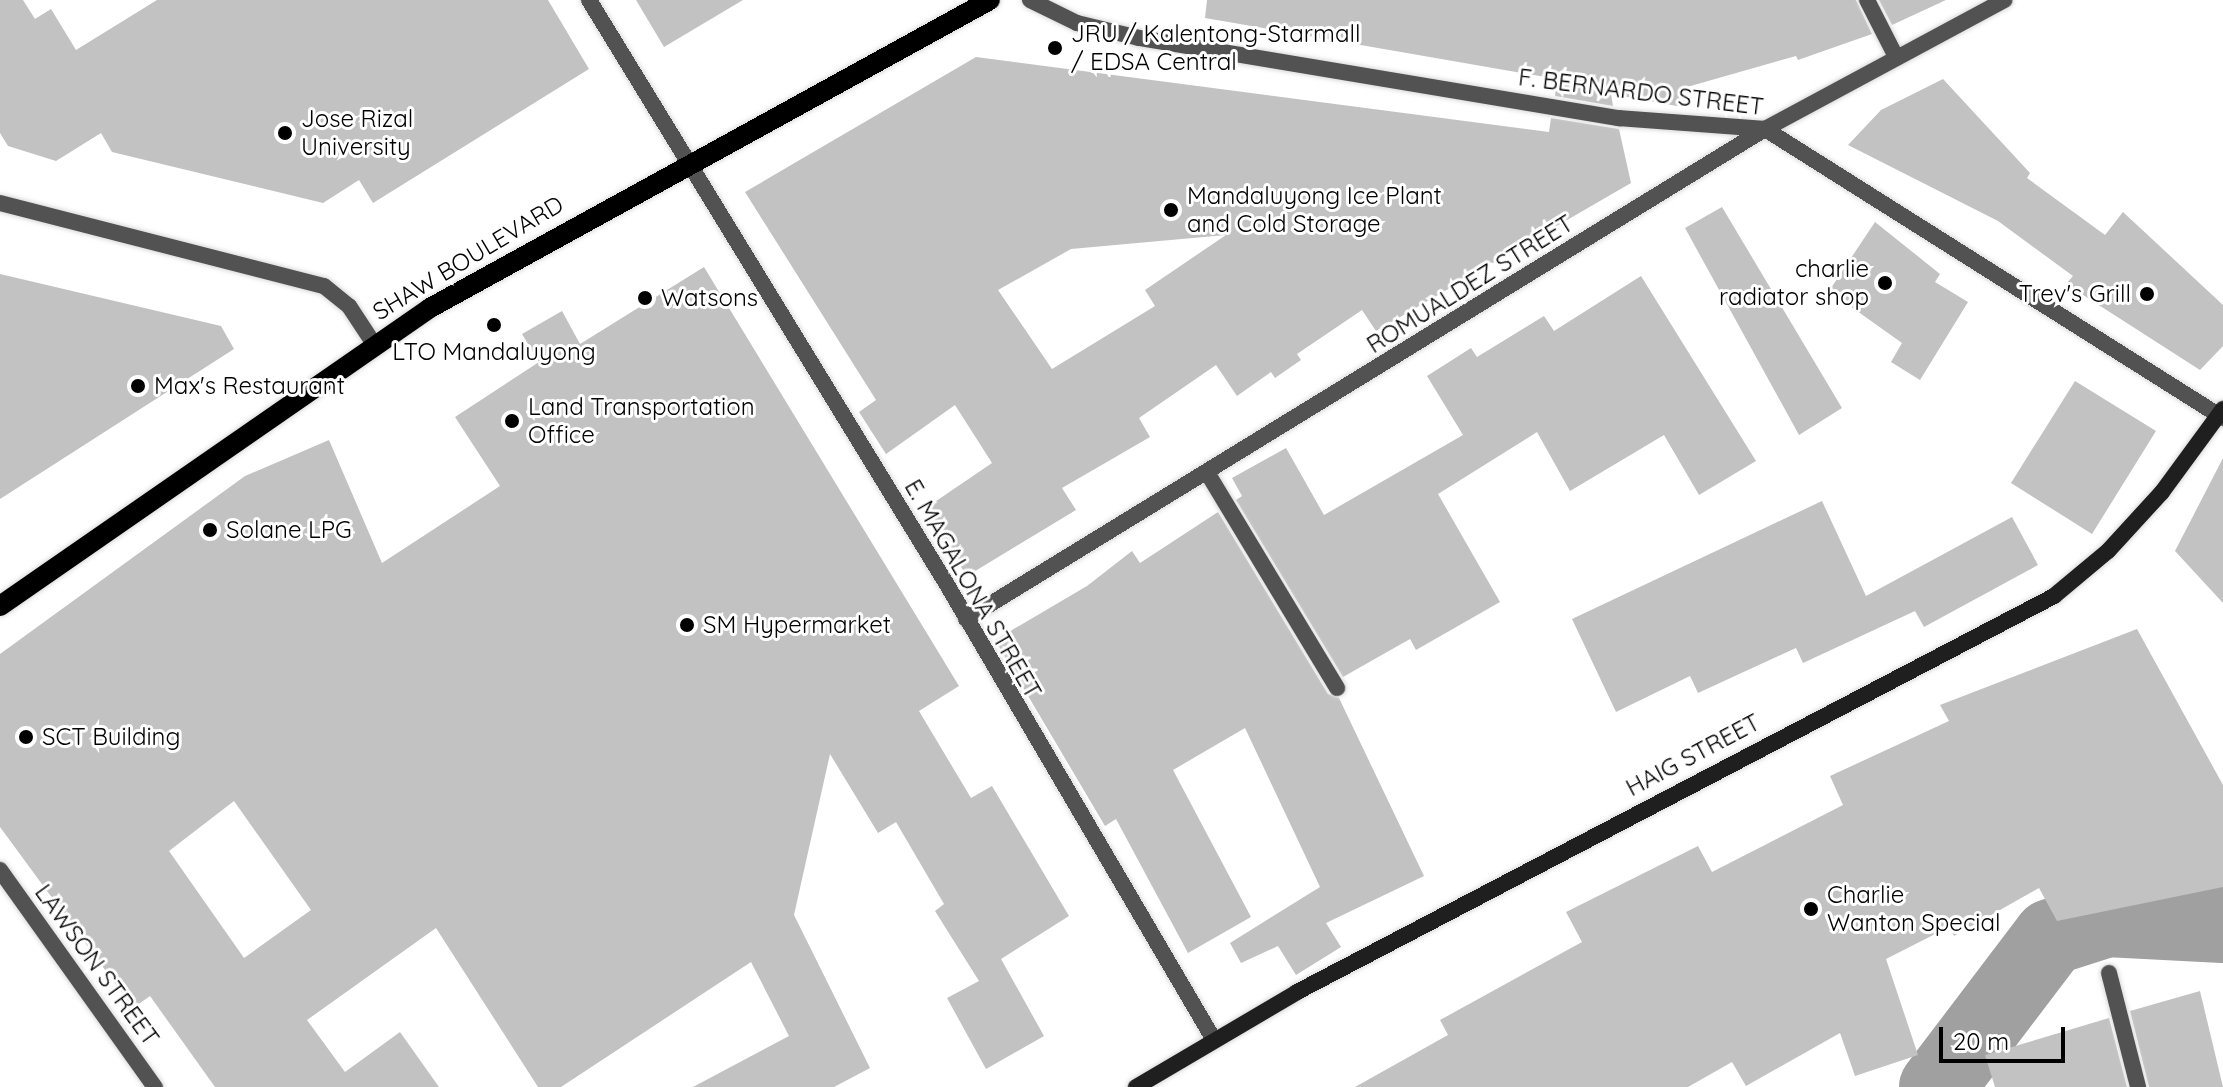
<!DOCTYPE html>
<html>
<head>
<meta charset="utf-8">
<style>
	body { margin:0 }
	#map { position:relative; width:2223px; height:1087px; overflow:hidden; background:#fff; font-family:Quicksand,sans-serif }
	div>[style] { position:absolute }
	.river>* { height:76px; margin:-38px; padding:0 38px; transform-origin:38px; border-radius:38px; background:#a0a0a0 }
	.building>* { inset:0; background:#c2c2c2 }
	.roads { filter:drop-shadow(0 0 2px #dbdbdb) drop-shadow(0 0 2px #dbdbdb) }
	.street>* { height:16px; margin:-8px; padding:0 8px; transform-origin:8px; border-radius:8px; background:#525252 }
	.secondary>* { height:16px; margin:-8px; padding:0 8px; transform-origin:8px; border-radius:8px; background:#1f1f1f }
	.primary>* { height:20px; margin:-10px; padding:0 10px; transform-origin:10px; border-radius:10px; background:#000 }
	.dots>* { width:22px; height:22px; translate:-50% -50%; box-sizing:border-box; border:4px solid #fff; border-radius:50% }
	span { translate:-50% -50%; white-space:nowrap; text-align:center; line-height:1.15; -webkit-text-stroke:6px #fff; paint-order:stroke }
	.poi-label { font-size:24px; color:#000 }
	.left { translate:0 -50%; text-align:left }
	.right { translate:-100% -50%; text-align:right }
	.street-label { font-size:24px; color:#000 }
	.scale { position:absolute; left:1939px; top:1027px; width:126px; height:36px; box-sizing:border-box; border:4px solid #000; border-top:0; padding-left:10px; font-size:24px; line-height:28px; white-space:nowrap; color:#000; -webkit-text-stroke:6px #fff; paint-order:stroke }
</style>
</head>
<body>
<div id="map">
	<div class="river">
		<div style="left:1937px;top:1087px;width:188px;rotate:-52.8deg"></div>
		<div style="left:2051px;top:937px;width:59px;rotate:-17.8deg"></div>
		<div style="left:2107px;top:919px;width:116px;rotate:3deg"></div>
	</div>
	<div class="building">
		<div style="clip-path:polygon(0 0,23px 0,35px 19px,51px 9px,76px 50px,157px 0,548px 0,589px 69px,373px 203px,359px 180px,323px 203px,112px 152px,101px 133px,56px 161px,8px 146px,0 133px)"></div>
		<div style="clip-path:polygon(636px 0,743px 0,664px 47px)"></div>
		<div style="clip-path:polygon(1207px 0,1856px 0,1872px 34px,1798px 60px,1796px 56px,1687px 87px,1688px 108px,1611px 94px,1613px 106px,1555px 96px,1557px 79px,1205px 18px)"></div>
		<div style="clip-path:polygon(1879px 0,1946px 0,1892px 25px)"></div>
		<div style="clip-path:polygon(evenodd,976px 57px,1549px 132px,1551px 118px,1619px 129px,1631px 183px,1376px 331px,1362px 310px,1297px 354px,1301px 360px,1275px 378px,1271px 372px,1237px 396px,1216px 365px,1139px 418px,1150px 437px,1062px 488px,1076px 510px,967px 576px,923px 510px,992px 463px,955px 405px,886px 454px,859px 412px,876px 400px,745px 192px,976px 57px,1226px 235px,1145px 290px,1155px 306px,1052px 369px,998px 290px,1071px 249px,1226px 235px)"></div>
		<div style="clip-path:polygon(1943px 79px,2030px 173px,2027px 178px,2105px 235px,2123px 212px,2223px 305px,2223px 346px,2200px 370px,2066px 284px,2073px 276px,1998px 221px,1848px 145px,1881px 110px)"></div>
		<div style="clip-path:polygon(1722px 207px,1842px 408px,1799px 435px,1685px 228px)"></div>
		<div style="clip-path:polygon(1875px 222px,1940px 274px,1935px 282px,1968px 302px,1920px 380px,1891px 362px,1902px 343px,1829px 291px)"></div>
		<div style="clip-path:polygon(evenodd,704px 267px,959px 686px,919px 711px,971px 798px,992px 786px,1069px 916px,1001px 959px,1044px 1036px,986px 1069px,947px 998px,979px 981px,935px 911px,944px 904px,896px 822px,878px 833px,830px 754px,794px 915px,870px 1068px,834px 1087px,693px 1087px,789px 1036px,751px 962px,561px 1087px,538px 1087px,436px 928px,307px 1020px,345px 1072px,400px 1032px,439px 1087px,215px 1087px,150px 996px,133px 1008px,0 827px,0 654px,245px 476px,329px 440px,382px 563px,500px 486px,455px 417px,539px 362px,522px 334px,562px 311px,580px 344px,704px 267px,234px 801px,311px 910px,244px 958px,169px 851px,234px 801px)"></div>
		<div style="clip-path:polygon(0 274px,221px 326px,234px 349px,0 499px)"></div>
		<div style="clip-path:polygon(1641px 276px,1756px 461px,1699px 495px,1664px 435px,1570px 491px,1537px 432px,1438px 494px,1500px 602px,1416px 650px,1410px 639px,1343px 677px,1236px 500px,1242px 496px,1232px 478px,1286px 448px,1324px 515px,1463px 435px,1427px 376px,1471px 348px,1477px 357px,1544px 316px,1554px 331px)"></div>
		<div style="clip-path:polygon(2075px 381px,2156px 431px,2092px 534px,2011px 483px)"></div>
		<div style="clip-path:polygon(2223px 458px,2223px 603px,2175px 551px)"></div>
		<div style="clip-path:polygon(1822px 501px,1866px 596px,2012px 517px,2038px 565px,1924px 627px,1915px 611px,1803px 663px,1796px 648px,1698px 693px,1690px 676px,1616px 712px,1572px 619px)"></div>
		<div style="clip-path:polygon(1218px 512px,1328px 694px,1339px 698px,1424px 876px,1326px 923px,1341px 947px,1296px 975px,1278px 946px,1241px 963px,1230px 943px,1320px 887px,1245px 728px,1173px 770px,1251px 917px,1188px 953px,1116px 819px,1105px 826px,995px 640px,1087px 586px,1132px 551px,1140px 563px)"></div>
		<div style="clip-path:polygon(2137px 629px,2223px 785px,2223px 887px,2057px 921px,2039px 888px,1954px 936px,1949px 927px,1886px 959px,1918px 1055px,1855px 1076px,1840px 1033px,1746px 1086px,1732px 1062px,1688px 1087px,1355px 1087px,1448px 1035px,1440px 1020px,1582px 942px,1566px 912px,1698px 846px,1712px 872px,1843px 805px,1830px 776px,1949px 721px,1940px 705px)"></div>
		<div style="clip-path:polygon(2200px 991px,2223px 1087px,2149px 1087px,2130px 1011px)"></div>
		<div style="clip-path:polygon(2109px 1018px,2127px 1087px,1995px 1087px,1985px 1055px)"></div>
	</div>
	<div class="roads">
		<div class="street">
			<div style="left:589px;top:0;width:684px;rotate:58.52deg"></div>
			<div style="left:946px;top:583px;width:530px;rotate:59.61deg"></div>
			<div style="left:1030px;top:0;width:52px;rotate:26.1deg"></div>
			<div style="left:1077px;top:23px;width:64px;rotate:13.6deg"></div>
			<div style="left:1139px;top:38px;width:487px;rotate:9.5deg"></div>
			<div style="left:1619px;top:118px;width:146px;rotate:4.3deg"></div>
			<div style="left:1765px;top:129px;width:542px;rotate:32.25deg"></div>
			<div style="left:1867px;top:0;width:64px;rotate:63deg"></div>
			<div style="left:0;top:203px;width:334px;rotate:14.4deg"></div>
			<div style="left:324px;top:286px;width:32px;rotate:39deg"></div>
			<div style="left:349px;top:306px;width:45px;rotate:56.7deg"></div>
			<div style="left:1208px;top:474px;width:250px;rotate:58.9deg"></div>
			<div style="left:966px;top:619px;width:937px;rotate:-31.52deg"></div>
			<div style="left:1765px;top:129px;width:272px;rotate:-28.3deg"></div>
			<div style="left:0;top:870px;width:267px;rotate:54.5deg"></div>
			<div style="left:2109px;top:973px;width:118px;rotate:75.7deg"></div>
		</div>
		<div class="secondary">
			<div style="left:1136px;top:1087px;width:187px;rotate:-30.5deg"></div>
			<div style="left:1297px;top:992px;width:854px;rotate:-27.61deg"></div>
			<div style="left:2054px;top:596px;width:70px;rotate:-39.8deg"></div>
			<div style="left:2108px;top:551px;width:80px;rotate:-47.5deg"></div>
			<div style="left:2162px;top:492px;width:103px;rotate:-53.7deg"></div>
		</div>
		<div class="primary">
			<div style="left:0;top:606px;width:523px;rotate:-34.72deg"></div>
			<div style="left:430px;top:308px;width:639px;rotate:-28.81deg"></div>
		</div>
	</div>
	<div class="dots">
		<div style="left:1055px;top:48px;background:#000"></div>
		<div style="left:285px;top:133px;background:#000"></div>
		<div style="left:1171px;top:210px;background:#000"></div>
		<div style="left:1885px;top:283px;background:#000"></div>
		<div style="left:2147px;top:294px;background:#000"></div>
		<div style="left:645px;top:298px;background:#000"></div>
		<div style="left:494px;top:325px;background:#000"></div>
		<div style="left:138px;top:386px;background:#000"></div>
		<div style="left:512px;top:421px;background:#000"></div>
		<div style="left:210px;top:530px;background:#000"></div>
		<div style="left:687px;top:625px;background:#000"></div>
		<div style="left:26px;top:737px;background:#000"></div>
		<div style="left:1811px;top:909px;background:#000"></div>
	</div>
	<div class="poi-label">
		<span class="left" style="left:1071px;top:48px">JRU / Kalentong-Starmall<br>/ EDSA Central</span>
		<span class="left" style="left:301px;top:133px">Jose Rizal<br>University</span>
		<span class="left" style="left:1187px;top:210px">Mandaluyong Ice Plant<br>and Cold Storage</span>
		<span class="right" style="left:1869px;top:283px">charlie<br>radiator shop</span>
		<span class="right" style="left:2131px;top:294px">Trev's Grill</span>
		<span class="left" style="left:661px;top:298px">Watsons</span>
		<span style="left:494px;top:352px">LTO Mandaluyong</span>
		<span class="left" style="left:154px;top:386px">Max's Restaurant</span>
		<span class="left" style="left:528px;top:421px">Land Transportation<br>Office</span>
		<span class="left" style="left:226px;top:530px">Solane LPG</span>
		<span class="left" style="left:703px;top:625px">SM Hypermarket</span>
		<span class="left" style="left:42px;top:737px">SCT Building</span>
		<span class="left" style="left:1827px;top:909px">Charlie<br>Wanton Special</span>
	</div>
	<div class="street-label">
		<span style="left:1641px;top:92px;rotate:7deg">F. BERNARDO STREET</span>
		<span style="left:468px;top:258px;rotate:-31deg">SHAW BOULEVARD</span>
		<span style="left:1470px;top:284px;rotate:-32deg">ROMUALDEZ STREET</span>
		<span style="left:973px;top:589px;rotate:60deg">E. MAGALONA STREET</span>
		<span style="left:1693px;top:755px;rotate:-28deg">HAIG STREET</span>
		<span style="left:97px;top:965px;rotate:54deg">LAWSON STREET</span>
	</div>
	<div class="scale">20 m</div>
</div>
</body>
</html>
